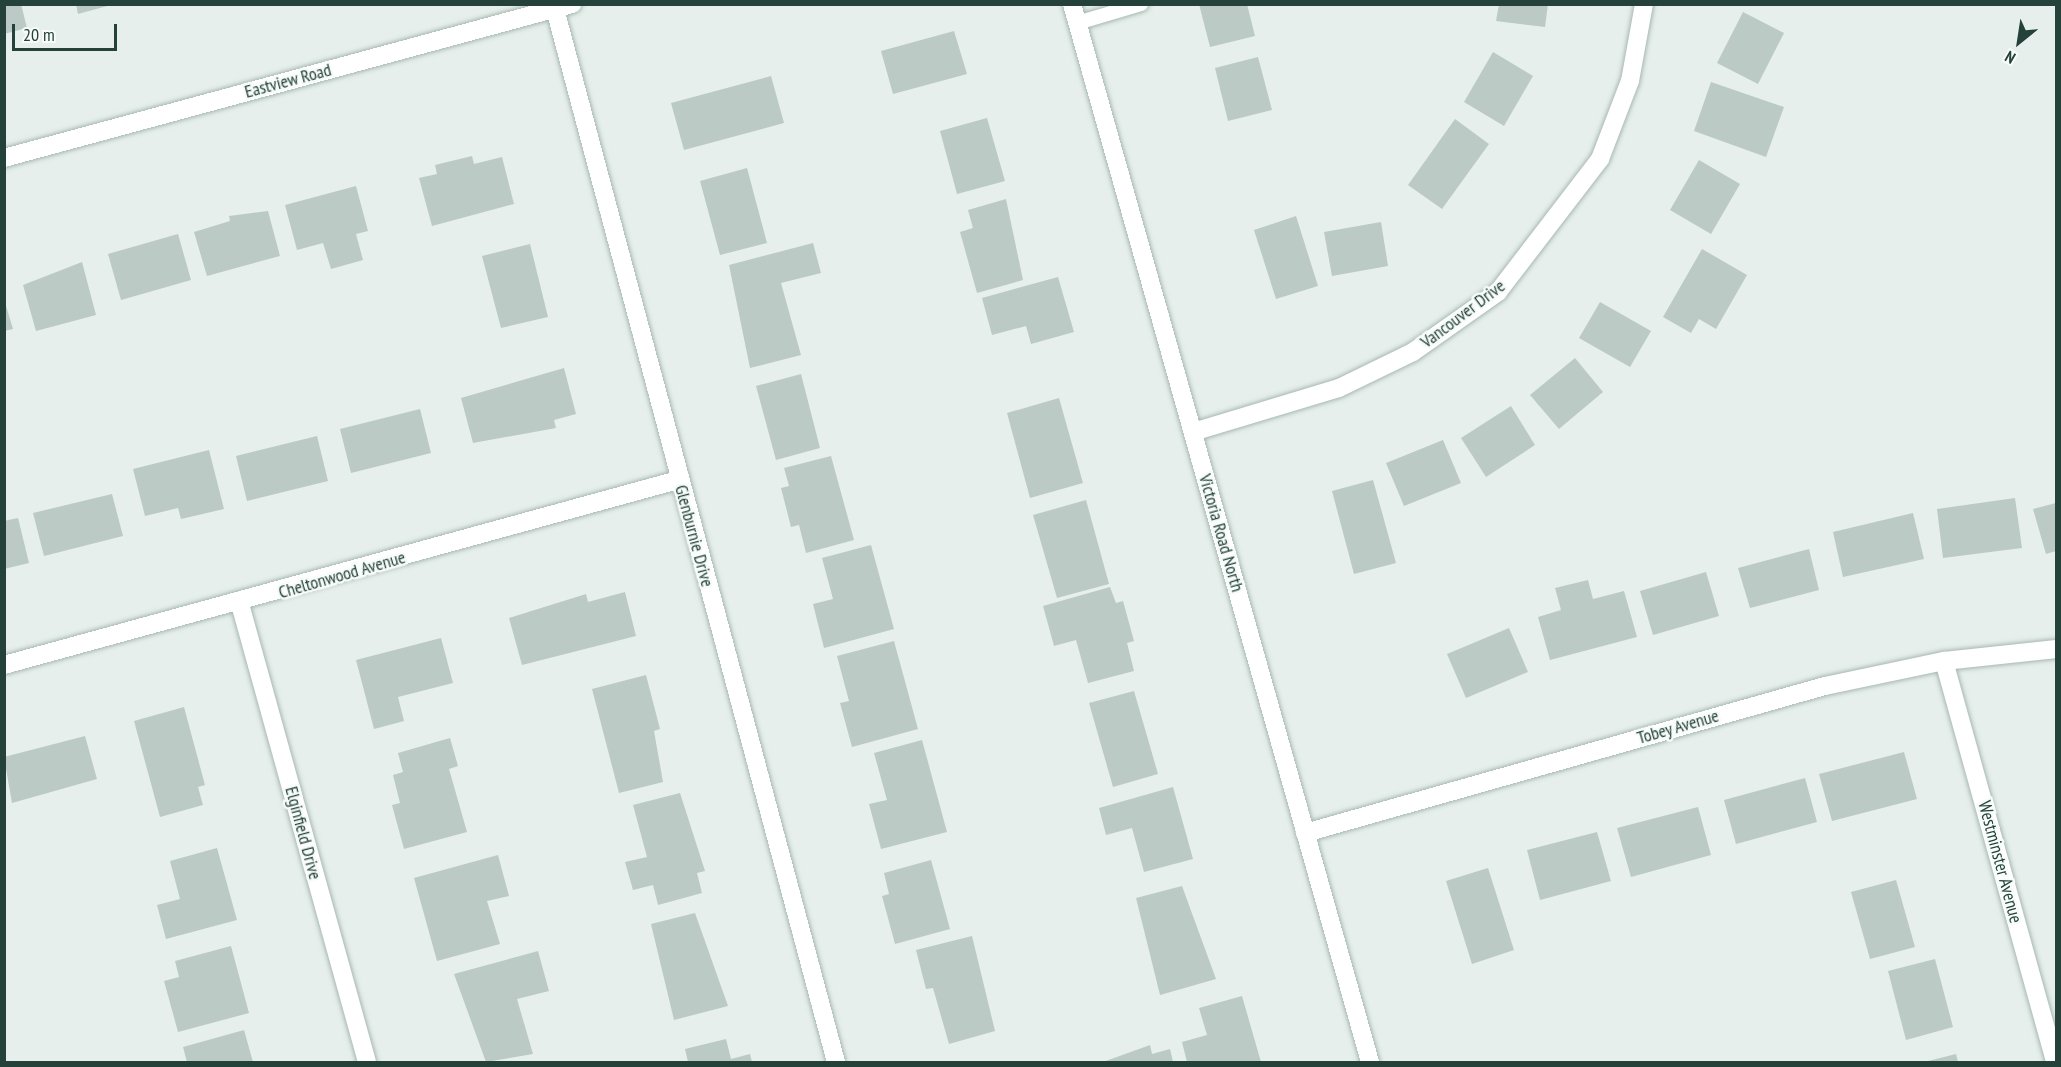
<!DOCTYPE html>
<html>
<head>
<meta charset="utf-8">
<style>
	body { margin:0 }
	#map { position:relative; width:2061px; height:1067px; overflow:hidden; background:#e6efeb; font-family:"PT Sans Narrow",sans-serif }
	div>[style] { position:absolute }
	.building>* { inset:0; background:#bbcac4 }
	.roads { filter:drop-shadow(0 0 2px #a8b8b2) drop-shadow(0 0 2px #a8b8b2) }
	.service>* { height:14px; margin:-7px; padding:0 7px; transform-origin:7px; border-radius:7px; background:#fff }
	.minor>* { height:18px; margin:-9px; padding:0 9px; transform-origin:9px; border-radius:9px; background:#fff }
	.secondary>* { height:18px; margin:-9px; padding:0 9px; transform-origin:9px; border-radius:9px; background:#fff }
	span { translate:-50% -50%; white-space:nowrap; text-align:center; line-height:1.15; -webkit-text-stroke:5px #f7fbf9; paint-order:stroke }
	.street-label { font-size:18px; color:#24423a }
	.frame { position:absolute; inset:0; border:6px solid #24423a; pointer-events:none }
	.north { position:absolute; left:1989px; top:12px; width:60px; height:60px; -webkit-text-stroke:4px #f7fbf9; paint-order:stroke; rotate:210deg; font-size:16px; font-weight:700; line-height:24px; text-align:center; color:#24423a }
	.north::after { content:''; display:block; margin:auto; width:21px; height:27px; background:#24423a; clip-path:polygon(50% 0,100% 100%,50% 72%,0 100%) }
	.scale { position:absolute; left:12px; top:24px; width:105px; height:27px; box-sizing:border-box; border:3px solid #24423a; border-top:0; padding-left:8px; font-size:18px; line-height:21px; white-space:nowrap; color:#24423a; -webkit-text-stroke:4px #f7fbf9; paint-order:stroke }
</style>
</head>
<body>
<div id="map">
	<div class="building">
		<div style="clip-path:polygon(4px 4px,21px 4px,27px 28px,4px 34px)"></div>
		<div style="clip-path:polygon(76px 4px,111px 4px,111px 5px,78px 14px)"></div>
		<div style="clip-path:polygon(1199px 4px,1247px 4px,1255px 36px,1210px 47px)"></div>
		<div style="clip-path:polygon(1499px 4px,1548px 4px,1545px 27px,1496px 21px)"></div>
		<div style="clip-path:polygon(1743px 12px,1784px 33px,1758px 84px,1717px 63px)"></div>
		<div style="clip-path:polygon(954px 31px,967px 74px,893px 94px,881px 51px)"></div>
		<div style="clip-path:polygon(1493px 52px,1533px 76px,1504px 126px,1464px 102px)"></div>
		<div style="clip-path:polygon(1258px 57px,1272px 110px,1228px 121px,1215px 68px)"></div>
		<div style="clip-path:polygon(771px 76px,784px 123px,684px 150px,671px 103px)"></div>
		<div style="clip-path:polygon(1711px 82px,1784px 107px,1766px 157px,1694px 131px)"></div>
		<div style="clip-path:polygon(987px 118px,1005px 181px,957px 194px,940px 131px)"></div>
		<div style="clip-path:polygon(1455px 119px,1489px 144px,1442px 209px,1408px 185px)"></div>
		<div style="clip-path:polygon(472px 156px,474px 164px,502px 157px,514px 204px,432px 226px,419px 178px,437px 174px,435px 165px)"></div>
		<div style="clip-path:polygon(1699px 160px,1740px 184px,1711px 234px,1670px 210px)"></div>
		<div style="clip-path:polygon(747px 168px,767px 243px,720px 255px,700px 181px)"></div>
		<div style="clip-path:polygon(356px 186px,368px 231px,356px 234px,363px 260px,331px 269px,323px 243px,297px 250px,285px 205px)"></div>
		<div style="clip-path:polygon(1006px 199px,1023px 280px,977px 293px,960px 232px,973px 228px,968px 210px)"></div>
		<div style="clip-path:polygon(268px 211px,280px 256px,207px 276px,194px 232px,230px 221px,229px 216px)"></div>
		<div style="clip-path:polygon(1296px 216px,1318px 286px,1276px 299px,1254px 230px)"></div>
		<div style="clip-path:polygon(1381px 222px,1388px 266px,1332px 276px,1324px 232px)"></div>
		<div style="clip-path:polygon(178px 234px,191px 280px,121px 300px,108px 254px)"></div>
		<div style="clip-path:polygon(813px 243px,821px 273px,781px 283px,801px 355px,750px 368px,729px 265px)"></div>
		<div style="clip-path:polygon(530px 244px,548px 317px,501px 328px,482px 256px)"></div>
		<div style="clip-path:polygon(1702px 249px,1747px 275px,1716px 329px,1699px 319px,1691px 333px,1663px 317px)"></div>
		<div style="clip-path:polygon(82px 262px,96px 315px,36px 331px,23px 285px)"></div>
		<div style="clip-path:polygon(1058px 277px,1074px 332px,1031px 344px,1026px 326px,992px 335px,982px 298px)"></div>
		<div style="clip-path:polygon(4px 299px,13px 329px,4px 331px)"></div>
		<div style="clip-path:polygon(1600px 302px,1651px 331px,1630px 367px,1579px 338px)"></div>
		<div style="clip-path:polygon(1575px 358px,1603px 392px,1559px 429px,1530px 395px)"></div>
		<div style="clip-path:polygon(564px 368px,576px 414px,554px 420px,556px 428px,473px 443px,461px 398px)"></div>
		<div style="clip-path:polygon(801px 374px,820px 448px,776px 460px,756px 386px)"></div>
		<div style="clip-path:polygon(1059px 398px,1083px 483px,1030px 498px,1007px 413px)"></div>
		<div style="clip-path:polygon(1511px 406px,1535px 445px,1486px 477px,1461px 438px)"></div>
		<div style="clip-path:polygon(420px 409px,431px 453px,351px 473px,340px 429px)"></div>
		<div style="clip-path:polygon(317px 436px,328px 481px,247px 501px,236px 456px)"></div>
		<div style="clip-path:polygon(1443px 440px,1461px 483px,1404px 506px,1386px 463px)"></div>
		<div style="clip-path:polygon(209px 450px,224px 509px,181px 519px,178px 508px,145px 516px,133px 469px)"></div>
		<div style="clip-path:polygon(831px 456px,854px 540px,806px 553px,799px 525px,791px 527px,781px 488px,789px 486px,784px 468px)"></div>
		<div style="clip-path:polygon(1373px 480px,1396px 563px,1354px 574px,1332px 491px)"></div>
		<div style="clip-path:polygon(112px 494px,123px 536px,44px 556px,33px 513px)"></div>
		<div style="clip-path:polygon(2015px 498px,2022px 548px,1943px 558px,1937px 509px)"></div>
		<div style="clip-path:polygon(1086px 500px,1109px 584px,1057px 598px,1033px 515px)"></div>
		<div style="clip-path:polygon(2056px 503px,2056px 551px,2046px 554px,2033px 509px)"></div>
		<div style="clip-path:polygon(1913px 513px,1924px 559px,1843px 577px,1833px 532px)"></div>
		<div style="clip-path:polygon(18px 518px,29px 563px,4px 569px,4px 521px)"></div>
		<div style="clip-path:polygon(871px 545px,894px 629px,824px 648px,813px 604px,833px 599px,822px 558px)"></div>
		<div style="clip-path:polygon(1809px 549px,1819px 590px,1750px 608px,1738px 568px)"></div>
		<div style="clip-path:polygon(1706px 572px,1719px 616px,1653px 635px,1640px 591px)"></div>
		<div style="clip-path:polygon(1588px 580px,1593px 599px,1624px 591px,1637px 637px,1550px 660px,1538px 617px,1561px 610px,1555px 588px)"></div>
		<div style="clip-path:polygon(1110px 587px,1116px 603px,1123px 601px,1134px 641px,1127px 643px,1134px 671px,1088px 683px,1076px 640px,1054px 646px,1043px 606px)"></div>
		<div style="clip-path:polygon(625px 592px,636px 636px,522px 665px,509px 618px,586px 594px,588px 602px)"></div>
		<div style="clip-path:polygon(1509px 628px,1528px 672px,1466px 698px,1447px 654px)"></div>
		<div style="clip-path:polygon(441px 638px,453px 683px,398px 697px,404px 721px,374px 729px,356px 660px)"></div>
		<div style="clip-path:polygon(894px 641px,918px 729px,852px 747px,840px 703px,849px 701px,837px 656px)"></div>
		<div style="clip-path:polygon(646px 675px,660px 729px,654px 731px,663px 782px,619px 793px,592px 689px)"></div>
		<div style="clip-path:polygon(1134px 691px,1158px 774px,1113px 787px,1089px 703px)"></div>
		<div style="clip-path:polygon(184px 707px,205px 785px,198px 787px,203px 805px,160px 817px,134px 721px)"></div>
		<div style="clip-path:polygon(85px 736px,97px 779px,12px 803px,4px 757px)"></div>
		<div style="clip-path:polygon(450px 738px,458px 766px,449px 769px,467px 832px,404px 849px,392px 805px,400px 803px,393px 775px,403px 772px,398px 753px)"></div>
		<div style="clip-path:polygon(922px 740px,947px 832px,881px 849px,869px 804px,887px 800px,874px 753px)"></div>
		<div style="clip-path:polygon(1904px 752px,1917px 799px,1832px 821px,1819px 774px)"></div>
		<div style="clip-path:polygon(1805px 778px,1817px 822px,1736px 844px,1724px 800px)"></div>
		<div style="clip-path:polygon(1173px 787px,1193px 859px,1144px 872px,1132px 828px,1106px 835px,1099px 808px)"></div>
		<div style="clip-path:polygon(680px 793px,705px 871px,697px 873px,702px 893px,658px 905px,653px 885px,633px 890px,625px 862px,647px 857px,633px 805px)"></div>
		<div style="clip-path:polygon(1698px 807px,1711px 855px,1631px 877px,1617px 828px)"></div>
		<div style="clip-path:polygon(1597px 832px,1611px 881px,1540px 900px,1527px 850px)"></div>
		<div style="clip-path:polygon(217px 848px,237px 920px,166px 939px,157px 905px,180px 899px,170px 861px)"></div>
		<div style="clip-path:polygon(498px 855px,509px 896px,487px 901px,500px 944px,437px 961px,414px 878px)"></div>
		<div style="clip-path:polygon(931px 860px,950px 929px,895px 944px,882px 896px,889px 894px,884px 873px)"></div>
		<div style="clip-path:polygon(1488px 868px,1514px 950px,1472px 964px,1446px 881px)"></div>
		<div style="clip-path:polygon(1896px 880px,1915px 947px,1870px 959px,1851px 892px)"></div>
		<div style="clip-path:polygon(1182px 886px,1216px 979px,1160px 995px,1136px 898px)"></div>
		<div style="clip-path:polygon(695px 913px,728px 1006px,674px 1020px,651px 924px)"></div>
		<div style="clip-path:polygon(972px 936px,995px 1031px,949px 1044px,933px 988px,926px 989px,916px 950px)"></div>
		<div style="clip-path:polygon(231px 946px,249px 1013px,178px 1032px,164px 981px,179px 977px,175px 961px)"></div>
		<div style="clip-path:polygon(538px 951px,549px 991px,517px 999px,533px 1054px,486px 1062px,454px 974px)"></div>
		<div style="clip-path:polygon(1935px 959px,1953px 1027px,1906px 1040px,1888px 971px)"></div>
		<div style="clip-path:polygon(1242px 996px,1261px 1062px,1187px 1062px,1182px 1042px,1207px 1035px,1199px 1008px)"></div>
		<div style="clip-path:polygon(244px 1030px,253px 1062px,187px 1062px,183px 1047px)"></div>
		<div style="clip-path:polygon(726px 1039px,731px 1059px,750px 1054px,752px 1062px,688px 1062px,685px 1049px)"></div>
		<div style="clip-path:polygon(1150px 1045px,1152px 1054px,1170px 1049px,1173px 1062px,1103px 1062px)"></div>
		<div style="clip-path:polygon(1956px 1054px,1958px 1062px,1924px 1062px)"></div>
	</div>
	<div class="roads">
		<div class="service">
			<div style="left:1077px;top:23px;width:67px;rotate:-16.5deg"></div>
		</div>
		<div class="minor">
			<div style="left:555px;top:9px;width:1090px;rotate:75.06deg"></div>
			<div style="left:1193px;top:432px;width:152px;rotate:-16.8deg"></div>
			<div style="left:1339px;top:388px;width:82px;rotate:-25.9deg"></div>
			<div style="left:1413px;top:352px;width:104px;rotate:-35.2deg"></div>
			<div style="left:1498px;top:292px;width:168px;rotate:-52.5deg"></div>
			<div style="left:1600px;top:159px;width:84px;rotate:-69deg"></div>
			<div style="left:1630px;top:81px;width:78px;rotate:-79.7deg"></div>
			<div style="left:240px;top:604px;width:475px;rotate:74.5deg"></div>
			<div style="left:1944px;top:661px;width:416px;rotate:74.5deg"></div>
			<div style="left:4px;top:665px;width:699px;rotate:-15.35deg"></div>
			<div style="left:1305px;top:833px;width:540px;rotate:-15.79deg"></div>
			<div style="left:1825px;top:686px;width:122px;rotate:-11.9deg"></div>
			<div style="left:1944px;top:661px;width:113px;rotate:-6.1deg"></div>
		</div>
		<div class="secondary">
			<div style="left:1072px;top:4px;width:1099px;rotate:74.27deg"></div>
			<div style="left:4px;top:158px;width:589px;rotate:-15.17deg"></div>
		</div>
	</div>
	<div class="street-label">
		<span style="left:288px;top:81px;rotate:-15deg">Eastview Road</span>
		<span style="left:1463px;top:314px;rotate:-37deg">Vancouver Drive</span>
		<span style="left:1221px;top:533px;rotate:74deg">Victoria Road North</span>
		<span style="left:694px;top:536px;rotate:75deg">Glenburnie Drive</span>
		<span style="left:342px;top:575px;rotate:-16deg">Cheltonwood Avenue</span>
		<span style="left:1678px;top:727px;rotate:-16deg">Tobey Avenue</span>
		<span style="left:303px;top:833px;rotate:75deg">Elginfield Drive</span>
		<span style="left:2000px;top:862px;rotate:75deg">Westminster Avenue</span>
	</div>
	<div class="frame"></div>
	<div class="north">N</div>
	<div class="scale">20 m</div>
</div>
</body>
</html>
